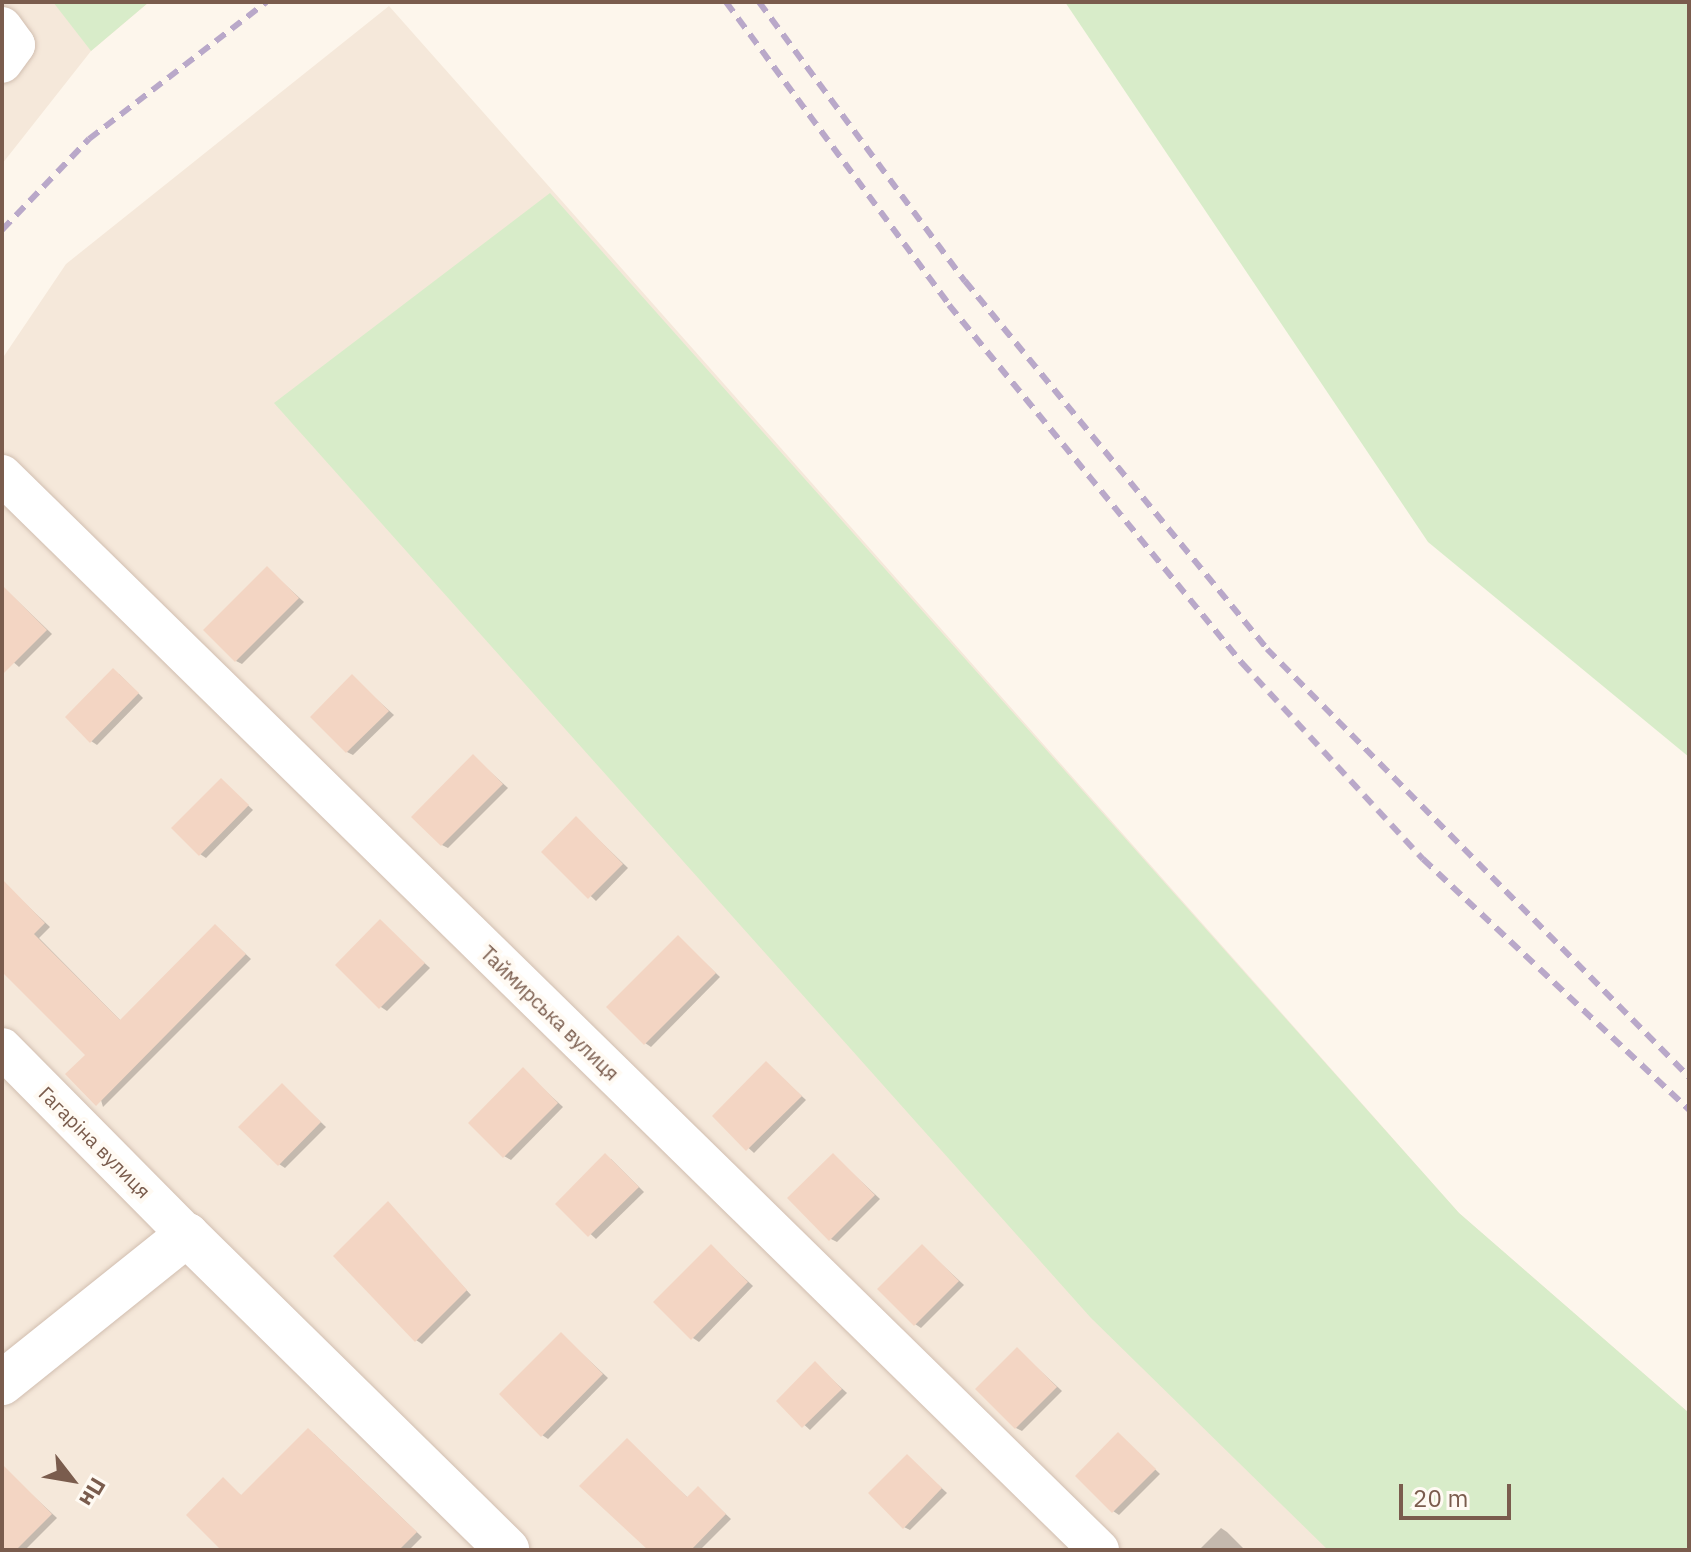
<!DOCTYPE html>
<html>
<head>
<meta charset="utf-8">
<style>
	body { margin:0 }
	#map { position:relative; width:1691px; height:1552px; overflow:hidden; background:#fdf6ec; font-family:"IBM Plex Sans",sans-serif }
	div>[style] { position:absolute }
	.residential>* { inset:0; background:#f5e8da }
	.green>* { inset:0; background:#d8ecc9 }
	.shadow>* { inset:0; background:#0003 }
	.building>* { inset:0; background:#f3d5c3 }
	.roads { filter:drop-shadow(0 0 2px #d1beb0) drop-shadow(0 0 2px #d1beb0) }
	.minor>* { height:40px; margin:-20px; padding:0 20px; transform-origin:20px; border-radius:20px; background:#fff }
	.secondary>* { height:44px; margin:-22px; padding:0 22px; transform-origin:22px; border-radius:22px; background:#fff }
	.rail>* { height:6px; margin-top:-3px; transform-origin:0; background:repeating-linear-gradient(90deg,#b9a8c9 0 12px,transparent 0 20px) }
	span { translate:-50% -50%; white-space:nowrap; text-align:center; line-height:1.15; -webkit-text-stroke:8px #fffaf3; paint-order:stroke }
	.street-label { font-size:20px; color:#7a5c4d }
	.frame { position:absolute; inset:0; border:4px solid #7a5c4d; pointer-events:none }
	.north { position:absolute; left:32px; top:1440px; width:80px; height:80px; -webkit-text-stroke:6px #fffaf3; paint-order:stroke; rotate:121deg; font-size:22px; font-weight:700; line-height:32px; text-align:center; color:#7a5c4d }
	.north::after { content:''; display:block; margin:auto; width:28px; height:36px; background:#7a5c4d; clip-path:polygon(50% 0,100% 100%,50% 72%,0 100%) }
	.scale { position:absolute; left:1399px; top:1484px; width:112px; height:36px; box-sizing:border-box; border:4px solid #7a5c4d; border-top:0; padding-left:10px; font-size:24px; line-height:28px; white-space:nowrap; color:#7a5c4d; -webkit-text-stroke:6px #fffaf3; paint-order:stroke }
</style>
</head>
<body>
<div id="map">
	<div class="residential">
		<div style="clip-path:polygon(2px 2px,149px 2px,91px 51px,2px 164px)"></div>
		<div style="clip-path:polygon(389px 6px,1459px 1213px,1689px 1413px,1689px 1550px,2px 1550px,2px 359px,66px 264px)"></div>
	</div>
	<div class="green">
		<div style="clip-path:polygon(53px 2px,149px 2px,91px 51px)"></div>
		<div style="clip-path:polygon(1065px 2px,1689px 2px,1689px 757px,1428px 542px)"></div>
		<div style="clip-path:polygon(550px 193px,1459px 1213px,1689px 1413px,1689px 1550px,1328px 1550px,1091px 1318px,274px 403px)"></div>
	</div>
	<div class="shadow">
		<div style="clip-path:polygon(267px 568px,304px 602px,242px 664px,236px 661px)"></div>
		<div style="clip-path:polygon(2px 586px,52px 634px,19px 667px,2px 652px)"></div>
		<div style="clip-path:polygon(119px 674px,143px 698px,97px 745px,91px 741px)"></div>
		<div style="clip-path:polygon(352px 677px,394px 715px,353px 755px,347px 752px)"></div>
		<div style="clip-path:polygon(474px 757px,508px 788px,448px 848px,442px 845px)"></div>
		<div style="clip-path:polygon(221px 780px,253px 810px,206px 858px,200px 854px)"></div>
		<div style="clip-path:polygon(577px 819px,628px 868px,596px 901px,544px 852px)"></div>
		<div style="clip-path:polygon(13px 892px,50px 927px,39px 938px,121px 1021px,216px 926px,251px 959px,103px 1107px,88px 1055px,2px 971px,2px 903px)"></div>
		<div style="clip-path:polygon(380px 922px,430px 968px,387px 1011px,381px 1007px)"></div>
		<div style="clip-path:polygon(678px 937px,720px 977px,651px 1047px,645px 1043px)"></div>
		<div style="clip-path:polygon(767px 1064px,806px 1100px,754px 1153px,714px 1116px)"></div>
		<div style="clip-path:polygon(523px 1070px,563px 1107px,511px 1160px,504px 1156px)"></div>
		<div style="clip-path:polygon(283px 1086px,326px 1127px,285px 1168px,279px 1164px)"></div>
		<div style="clip-path:polygon(833px 1155px,880px 1199px,837px 1242px,831px 1239px)"></div>
		<div style="clip-path:polygon(611px 1159px,644px 1192px,596px 1239px,558px 1204px)"></div>
		<div style="clip-path:polygon(388px 1204px,471px 1295px,422px 1344px,416px 1340px)"></div>
		<div style="clip-path:polygon(922px 1246px,964px 1285px,921px 1328px,915px 1324px)"></div>
		<div style="clip-path:polygon(711px 1247px,753px 1286px,699px 1342px,693px 1338px)"></div>
		<div style="clip-path:polygon(561px 1334px,608px 1378px,548px 1439px,542px 1435px)"></div>
		<div style="clip-path:polygon(1017px 1349px,1062px 1391px,1022px 1431px,1016px 1428px)"></div>
		<div style="clip-path:polygon(815px 1364px,847px 1393px,810px 1430px,778px 1401px)"></div>
		<div style="clip-path:polygon(314px 1434px,422px 1537px,409px 1550px,224px 1550px,223px 1480px,243px 1497px)"></div>
		<div style="clip-path:polygon(1119px 1435px,1160px 1474px,1119px 1515px,1113px 1511px)"></div>
		<div style="clip-path:polygon(627px 1440px,688px 1498px,698px 1488px,731px 1519px,700px 1550px,650px 1550px)"></div>
		<div style="clip-path:polygon(907px 1456px,947px 1493px,910px 1530px,904px 1527px)"></div>
		<div style="clip-path:polygon(14px 1478px,57px 1518px,25px 1550px,2px 1550px,2px 1489px)"></div>
		<div style="clip-path:polygon(1221px 1528px,1227px 1532px,1245px 1550px,1199px 1550px)"></div>
	</div>
	<div class="building">
		<div style="clip-path:polygon(267px 566px,299px 598px,235px 662px,203px 630px)"></div>
		<div style="clip-path:polygon(2px 585px,47px 630px,2px 675px)"></div>
		<div style="clip-path:polygon(113px 668px,139px 693px,90px 743px,65px 717px)"></div>
		<div style="clip-path:polygon(352px 674px,389px 711px,346px 753px,310px 717px)"></div>
		<div style="clip-path:polygon(473px 754px,503px 784px,441px 846px,411px 817px)"></div>
		<div style="clip-path:polygon(221px 778px,249px 805px,199px 856px,171px 828px)"></div>
		<div style="clip-path:polygon(576px 816px,623px 864px,588px 899px,541px 852px)"></div>
		<div style="clip-path:polygon(2px 879px,45px 923px,34px 934px,120px 1020px,215px 924px,246px 954px,96px 1106px,65px 1074px,85px 1055px,2px 972px)"></div>
		<div style="clip-path:polygon(380px 919px,425px 963px,379px 1009px,335px 965px)"></div>
		<div style="clip-path:polygon(678px 935px,716px 973px,644px 1045px,606px 1007px)"></div>
		<div style="clip-path:polygon(766px 1061px,802px 1096px,746px 1151px,712px 1116px)"></div>
		<div style="clip-path:polygon(523px 1067px,558px 1103px,503px 1158px,468px 1123px)"></div>
		<div style="clip-path:polygon(282px 1083px,321px 1122px,278px 1166px,238px 1127px)"></div>
		<div style="clip-path:polygon(605px 1153px,639px 1187px,588px 1237px,555px 1204px)"></div>
		<div style="clip-path:polygon(833px 1153px,875px 1195px,829px 1241px,787px 1198px)"></div>
		<div style="clip-path:polygon(388px 1201px,467px 1290px,415px 1342px,333px 1256px)"></div>
		<div style="clip-path:polygon(711px 1244px,748px 1282px,691px 1340px,653px 1302px)"></div>
		<div style="clip-path:polygon(922px 1244px,959px 1281px,914px 1326px,877px 1289px)"></div>
		<div style="clip-path:polygon(561px 1332px,603px 1374px,541px 1437px,499px 1394px)"></div>
		<div style="clip-path:polygon(1017px 1347px,1057px 1387px,1015px 1429px,975px 1389px)"></div>
		<div style="clip-path:polygon(815px 1361px,842px 1389px,802px 1428px,776px 1401px)"></div>
		<div style="clip-path:polygon(308px 1428px,417px 1532px,399px 1550px,221px 1550px,186px 1515px,223px 1477px,241px 1495px)"></div>
		<div style="clip-path:polygon(1118px 1432px,1156px 1469px,1112px 1513px,1075px 1476px)"></div>
		<div style="clip-path:polygon(627px 1438px,687px 1497px,698px 1486px,726px 1514px,691px 1550px,648px 1550px,579px 1486px)"></div>
		<div style="clip-path:polygon(907px 1454px,942px 1488px,903px 1529px,868px 1493px)"></div>
		<div style="clip-path:polygon(2px 1464px,52px 1514px,16px 1550px,2px 1550px)"></div>
	</div>
	<div class="roads">
		<div class="minor">
			<div style="left:2px;top:27px;width:22px;rotate:54deg"></div>
			<div style="left:15px;top:45px;width:22px;rotate:126deg"></div>
			<div style="left:2px;top:475px;width:1536px;rotate:44.42deg"></div>
			<div style="left:2px;top:1048px;width:263px;rotate:45.3deg"></div>
		</div>
		<div class="secondary">
			<div style="left:2px;top:1383px;width:237px;rotate:-38.7deg"></div>
			<div style="left:187px;top:1235px;width:449px;rotate:44.5deg"></div>
		</div>
	</div>
	<div class="rail">
		<div style="left:726px;top:2px;width:376px;rotate:53.6deg"></div>
		<div style="left:949px;top:305px;width:463px;rotate:50.7deg"></div>
		<div style="left:1242px;top:663px;width:267px;rotate:47.3deg"></div>
		<div style="left:1423px;top:859px;width:366px;rotate:43.3deg"></div>
		<div style="left:759px;top:2px;width:347px;rotate:53.6deg"></div>
		<div style="left:965px;top:281px;width:476px;rotate:50.6deg"></div>
		<div style="left:1267px;top:649px;width:601px;rotate:45.4deg"></div>
		<div style="left:2px;top:230px;width:126px;rotate:-46.3deg"></div>
		<div style="left:89px;top:139px;width:224px;rotate:-37.7deg"></div>
	</div>
	<div class="street-label">
		<span style="left:550px;top:1013px;rotate:44deg">Таймирська вулиця</span>
		<span style="left:95px;top:1142px;rotate:45deg">Гагаріна вулиця</span>
	</div>
	<div class="frame"></div>
	<div class="north">Пн</div>
	<div class="scale">20 m</div>
</div>
</body>
</html>
